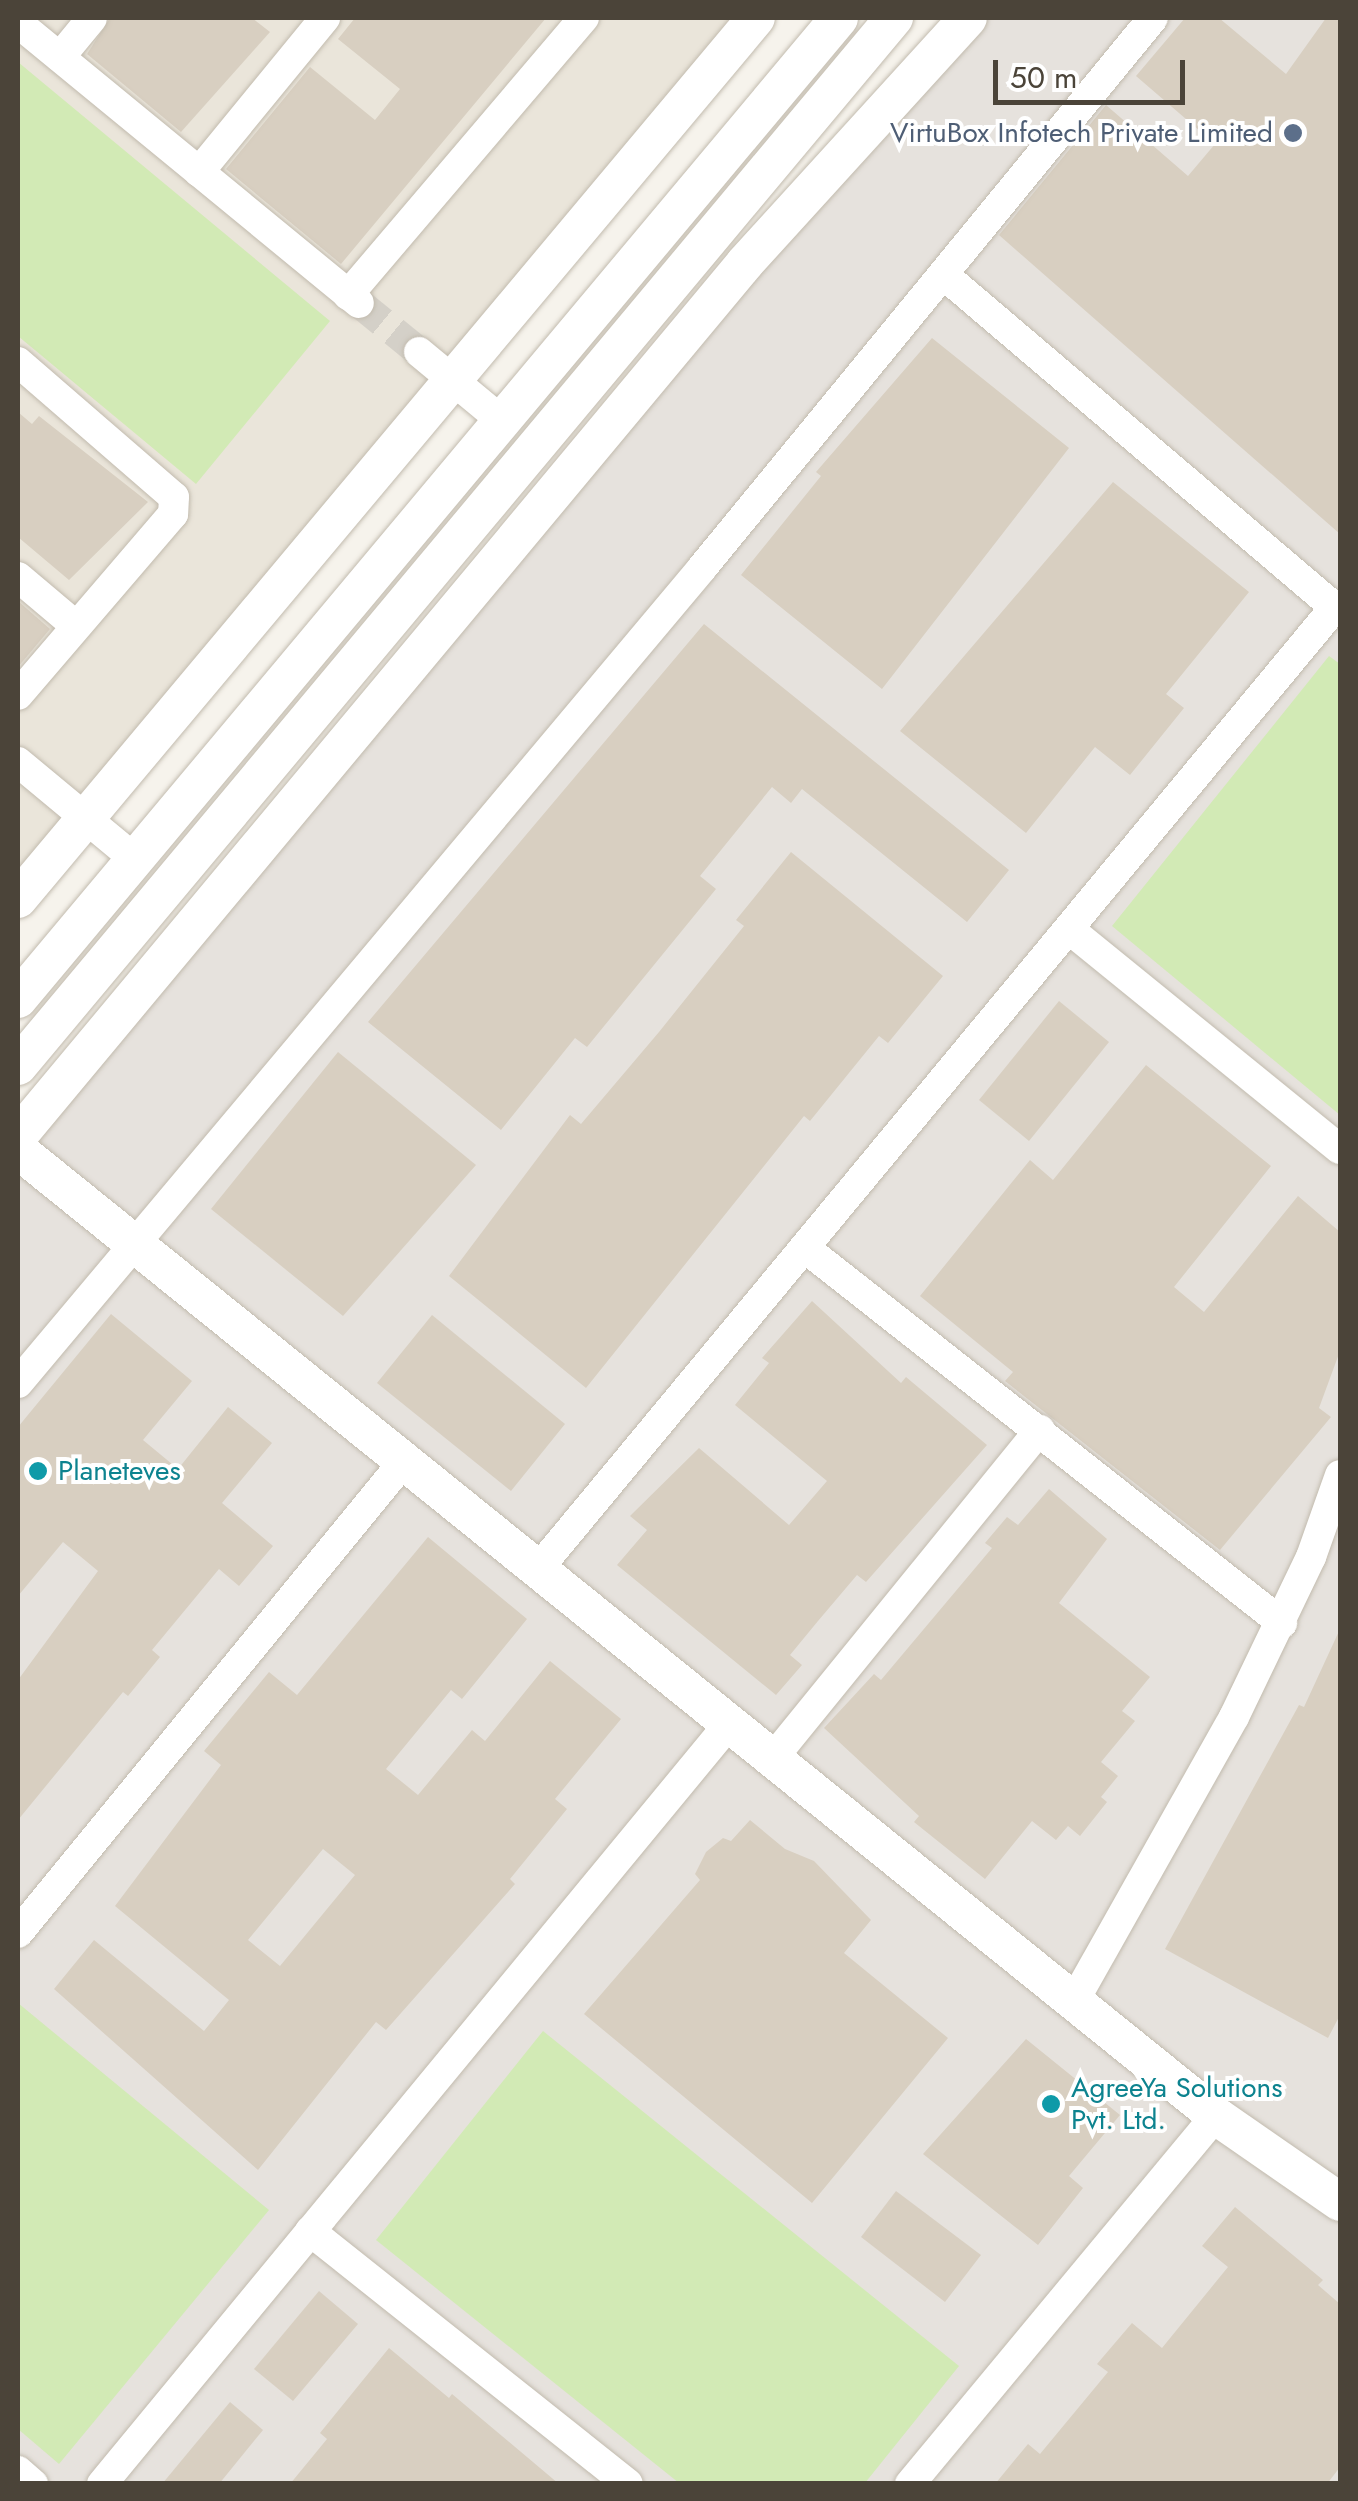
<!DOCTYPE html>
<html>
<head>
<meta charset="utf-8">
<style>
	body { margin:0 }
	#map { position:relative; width:1358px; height:2501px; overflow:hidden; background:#f6f3ec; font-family:Jost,sans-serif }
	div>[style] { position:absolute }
	.residential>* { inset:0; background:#eae5da }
	.industrial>* { inset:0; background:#e6e2dd }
	.green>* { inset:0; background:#d2eab5 }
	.building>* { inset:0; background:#d8cfc1 }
	.minor-tunnel>* { height:30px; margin-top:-15px; transform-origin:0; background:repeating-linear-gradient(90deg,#d4d0c8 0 30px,transparent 0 45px) }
	.roads { filter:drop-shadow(0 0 2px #c2bbae) drop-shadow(0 0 2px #c2bbae) }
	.minor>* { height:30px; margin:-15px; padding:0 15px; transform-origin:15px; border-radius:15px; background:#fff }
	.tertiary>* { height:38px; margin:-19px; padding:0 19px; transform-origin:19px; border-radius:19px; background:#fff }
	.dots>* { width:28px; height:28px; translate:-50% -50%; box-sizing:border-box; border:5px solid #fff; border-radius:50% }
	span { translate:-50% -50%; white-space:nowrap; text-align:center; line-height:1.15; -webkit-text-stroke:8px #fff; paint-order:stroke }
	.service-label { font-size:28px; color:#4e5e75 }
	.right { translate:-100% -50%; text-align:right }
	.culture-label { font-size:28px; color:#0d838f }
	.left { translate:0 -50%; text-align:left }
	.frame { position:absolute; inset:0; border:20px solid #4b4439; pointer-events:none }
	.scale { position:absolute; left:993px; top:60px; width:192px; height:45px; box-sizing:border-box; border:5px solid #4b4439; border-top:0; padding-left:12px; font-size:30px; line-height:35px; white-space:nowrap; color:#4b4439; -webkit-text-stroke:8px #fff; paint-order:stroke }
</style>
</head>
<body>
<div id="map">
	<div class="residential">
		<div style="clip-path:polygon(18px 18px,732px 18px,18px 876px)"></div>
	</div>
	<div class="industrial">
		<div style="clip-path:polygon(978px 18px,1340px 18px,1340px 2483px,18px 2484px,18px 1152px,793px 201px)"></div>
	</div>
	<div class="green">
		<div style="clip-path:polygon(18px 62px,330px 321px,196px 484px,18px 336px)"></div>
		<div style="clip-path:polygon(1329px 656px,1340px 664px,1340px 1115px,1112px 926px)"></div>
		<div style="clip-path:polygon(18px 2003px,269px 2210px,59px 2464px,18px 2429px)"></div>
		<div style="clip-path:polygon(543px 2031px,959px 2366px,865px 2483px,679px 2483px,376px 2240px)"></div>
	</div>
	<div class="building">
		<div style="clip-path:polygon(110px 18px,252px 18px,270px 32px,181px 132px,87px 54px)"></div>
		<div style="clip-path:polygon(355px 18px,546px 18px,341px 264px,226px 169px,310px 67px,375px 120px,400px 89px,338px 39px)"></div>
		<div style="clip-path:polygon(1185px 18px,1219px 18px,1286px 74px,1326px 18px,1340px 18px,1340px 534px,999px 235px,1106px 105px,1188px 176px,1215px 144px,1136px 76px)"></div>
		<div style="clip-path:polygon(932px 338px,1069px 448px,882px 689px,741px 575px,821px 476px,816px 472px)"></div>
		<div style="clip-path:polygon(18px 412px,32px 424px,39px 416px,148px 502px,69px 580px,18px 537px)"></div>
		<div style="clip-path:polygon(1113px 482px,1249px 592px,1166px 694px,1184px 708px,1130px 775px,1095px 747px,1026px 833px,900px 731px)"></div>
		<div style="clip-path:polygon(18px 601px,50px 629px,18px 667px)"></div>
		<div style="clip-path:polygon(704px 624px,1009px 870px,967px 922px,802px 789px,791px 803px,772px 787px,700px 876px,716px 889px,587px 1047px,575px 1038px,501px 1130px,368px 1022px)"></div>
		<div style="clip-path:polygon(791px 852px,943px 976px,888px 1043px,879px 1036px,810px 1121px,804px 1116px,586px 1388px,449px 1276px,570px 1115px,581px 1124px,659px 1032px,744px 926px,736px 920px)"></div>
		<div style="clip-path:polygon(1059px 1001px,1109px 1042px,1029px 1141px,979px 1100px)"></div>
		<div style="clip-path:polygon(338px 1052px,476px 1165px,343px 1316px,211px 1209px)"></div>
		<div style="clip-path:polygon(1146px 1065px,1271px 1166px,1174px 1287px,1204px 1312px,1298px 1196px,1340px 1232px,1340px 1351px,1319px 1408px,1331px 1417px,1220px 1550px,1005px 1381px,1013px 1372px,920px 1296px,1030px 1160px,1053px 1180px)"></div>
		<div style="clip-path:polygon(812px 1301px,901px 1383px,906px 1377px,987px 1445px,866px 1582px,857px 1575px,818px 1621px,790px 1655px,802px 1665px,776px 1695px,617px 1565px,647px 1530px,630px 1516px,699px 1448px,789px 1525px,827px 1481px,735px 1405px,769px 1363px,762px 1358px)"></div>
		<div style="clip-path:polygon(111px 1314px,192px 1381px,143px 1440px,178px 1469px,228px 1407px,272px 1443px,222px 1503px,273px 1546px,239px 1586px,219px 1569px,152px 1650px,160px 1657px,128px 1696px,123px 1692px,18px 1820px,18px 1680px,98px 1571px,63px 1542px,18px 1596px,18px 1427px)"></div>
		<div style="clip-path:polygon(432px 1315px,565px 1424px,511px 1491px,377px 1383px)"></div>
		<div style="clip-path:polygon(1049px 1489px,1107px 1539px,1059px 1603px,1150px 1677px,1122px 1711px,1135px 1721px,1101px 1762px,1118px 1776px,1101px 1797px,1107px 1802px,1080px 1836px,1068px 1826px,1056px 1840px,1032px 1821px,985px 1879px,914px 1822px,919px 1816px,824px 1728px,874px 1674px,881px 1680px,992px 1548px,985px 1543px,1007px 1517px,1018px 1525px)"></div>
		<div style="clip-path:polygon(evenodd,428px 1537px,527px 1619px,462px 1699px,451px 1690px,386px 1769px,418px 1795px,472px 1730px,485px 1741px,550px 1661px,621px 1719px,555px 1799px,567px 1809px,510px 1879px,515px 1884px,386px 2030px,376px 2022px,258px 2170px,54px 1989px,94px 1940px,204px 2031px,229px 2000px,115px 1906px,221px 1765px,204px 1751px,269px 1672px,297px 1695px,428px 1537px,323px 1849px,355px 1875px,280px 1966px,248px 1940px,323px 1849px)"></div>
		<div style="clip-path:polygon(1340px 1629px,1340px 2015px,1328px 2038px,1165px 1949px,1299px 1705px,1304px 1707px)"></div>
		<div style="clip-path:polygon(750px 1820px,785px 1849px,814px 1861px,871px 1920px,844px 1953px,948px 2038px,812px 2203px,584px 2014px,700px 1880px,695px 1874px,706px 1852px,723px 1838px,731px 1841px)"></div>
		<div style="clip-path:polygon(1026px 2039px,1120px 2115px,1069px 2176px,1083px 2188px,1038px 2245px,923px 2154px)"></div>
		<div style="clip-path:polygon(896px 2191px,981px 2255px,945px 2302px,861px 2237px)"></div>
		<div style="clip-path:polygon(1235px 2207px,1323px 2280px,1318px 2285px,1340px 2304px,1340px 2467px,1327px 2484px,995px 2484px,1028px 2444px,1040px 2454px,1108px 2372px,1097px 2364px,1132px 2323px,1162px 2348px,1228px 2267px,1202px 2246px)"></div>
		<div style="clip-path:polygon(319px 2291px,358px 2324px,293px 2401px,254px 2369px)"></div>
		<div style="clip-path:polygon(389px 2348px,449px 2398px,452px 2394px,559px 2484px,290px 2484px,327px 2439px,320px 2433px)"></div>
		<div style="clip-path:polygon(230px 2402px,263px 2430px,219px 2484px,162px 2484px)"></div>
	</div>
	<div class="minor-tunnel">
		<div style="left:359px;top:303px;width:77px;rotate:39.2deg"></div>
	</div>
	<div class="roads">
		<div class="minor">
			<div style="left:18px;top:23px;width:441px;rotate:39.4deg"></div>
			<div style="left:60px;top:57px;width:50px;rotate:-50.6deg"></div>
			<div style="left:199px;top:172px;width:199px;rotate:-50.7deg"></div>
			<div style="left:944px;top:275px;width:520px;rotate:40.4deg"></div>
			<div style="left:348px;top:295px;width:364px;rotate:-49.6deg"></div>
			<div style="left:419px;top:352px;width:108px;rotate:39.7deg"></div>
			<div style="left:18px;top:362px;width:206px;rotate:40.9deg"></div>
			<div style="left:174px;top:497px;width:17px;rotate:93deg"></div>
			<div style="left:173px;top:514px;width:238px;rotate:130.6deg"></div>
			<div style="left:18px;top:577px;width:76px;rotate:40.2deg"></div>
			<div style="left:18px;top:762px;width:152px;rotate:39.7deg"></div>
			<div style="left:1069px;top:929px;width:349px;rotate:39.1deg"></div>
			<div style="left:805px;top:1248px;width:607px;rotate:38.17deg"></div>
			<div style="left:18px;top:1383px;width:1064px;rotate:-49.99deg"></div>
			<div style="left:702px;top:568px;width:711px;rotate:-50.65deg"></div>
			<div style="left:538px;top:1569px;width:1249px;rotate:-50.36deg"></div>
			<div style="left:773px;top:1758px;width:423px;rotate:-50.9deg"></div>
			<div style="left:18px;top:1933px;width:610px;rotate:-50.72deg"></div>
			<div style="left:1074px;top:2001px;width:326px;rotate:-60.6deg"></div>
			<div style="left:1234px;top:1717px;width:178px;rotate:-64.3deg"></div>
			<div style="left:1311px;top:1557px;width:87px;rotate:-70.5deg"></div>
			<div style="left:310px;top:2231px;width:406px;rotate:38.5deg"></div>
			<div style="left:18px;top:2471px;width:20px;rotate:41deg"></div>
			<div style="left:102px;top:2484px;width:985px;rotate:-50.48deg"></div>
			<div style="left:910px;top:2484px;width:479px;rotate:-50.3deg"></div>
		</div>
		<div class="tertiary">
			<div style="left:18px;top:899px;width:1149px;rotate:-50.05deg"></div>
			<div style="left:18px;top:999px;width:1279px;rotate:-50.07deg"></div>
			<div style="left:18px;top:1066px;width:1366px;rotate:-50.11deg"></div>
			<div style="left:18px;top:1136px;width:1136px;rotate:-50.21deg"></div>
			<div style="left:745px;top:263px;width:331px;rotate:-47.7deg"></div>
			<div style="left:18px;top:1150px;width:1539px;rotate:38.88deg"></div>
			<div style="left:1216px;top:2116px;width:151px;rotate:34.7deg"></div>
		</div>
	</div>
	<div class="dots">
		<div style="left:1293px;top:133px;background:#5c6f8a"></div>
		<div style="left:38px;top:1471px;background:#0f9aa8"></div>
		<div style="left:1051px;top:2104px;background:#0f9aa8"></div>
	</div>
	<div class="service-label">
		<span class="right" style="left:1273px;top:133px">VirtuBox Infotech Private Limited</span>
	</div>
	<div class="culture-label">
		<span class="left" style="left:58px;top:1471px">Planeteves</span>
		<span class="left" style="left:1071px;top:2104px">AgreeYa Solutions<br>Pvt. Ltd.</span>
	</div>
	<div class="frame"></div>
	<div class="scale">50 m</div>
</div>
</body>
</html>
